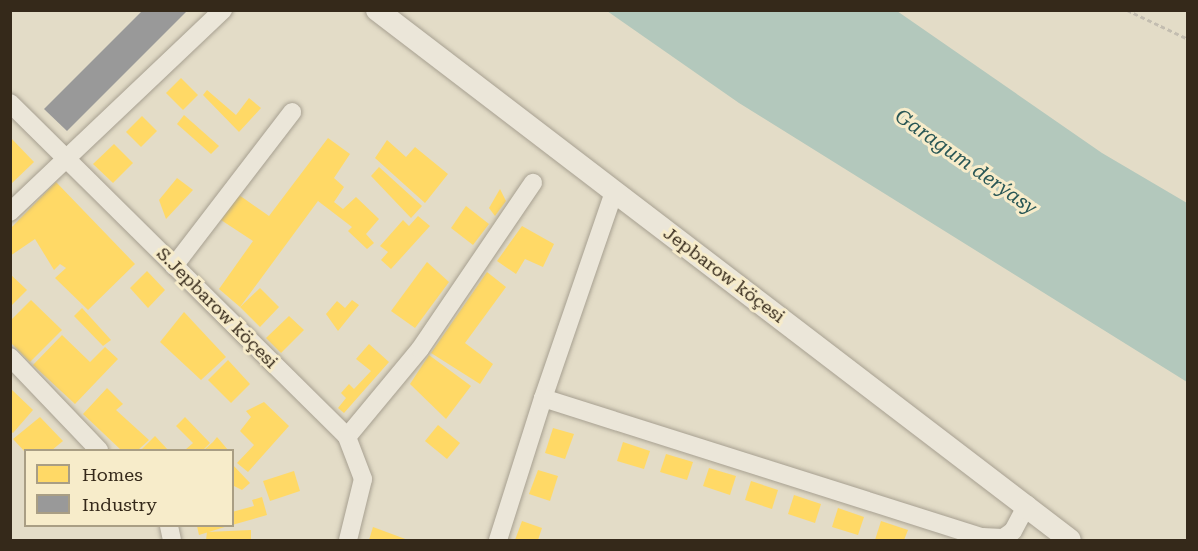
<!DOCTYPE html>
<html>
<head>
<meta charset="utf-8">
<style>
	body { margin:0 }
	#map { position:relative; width:1198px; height:551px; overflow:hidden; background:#e3dcc7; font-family:"Roboto Serif",serif }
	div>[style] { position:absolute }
	.water>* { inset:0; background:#b3c8bc }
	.homes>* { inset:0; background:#ffd966 }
	.industry>* { inset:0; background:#999 }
	.path>* { height:3px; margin-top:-1.5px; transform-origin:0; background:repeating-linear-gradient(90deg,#c3bdb0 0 4.5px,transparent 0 7.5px) }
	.roads { filter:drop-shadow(0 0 2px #a7a091) drop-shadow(0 0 2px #a7a091) }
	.minor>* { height:18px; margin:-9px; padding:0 9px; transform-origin:9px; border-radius:9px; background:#ebe6d9 }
	.tertiary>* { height:22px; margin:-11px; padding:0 11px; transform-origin:11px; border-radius:11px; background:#ebe6d9 }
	span { translate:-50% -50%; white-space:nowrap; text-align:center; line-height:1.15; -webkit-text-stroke:6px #f7ecca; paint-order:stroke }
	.street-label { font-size:18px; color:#35291a }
	.water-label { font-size:20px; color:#285655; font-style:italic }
	.frame { position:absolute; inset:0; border:12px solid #35291a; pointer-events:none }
	.legend { position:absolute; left:24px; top:449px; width:210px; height:78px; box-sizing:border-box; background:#f7ecca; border:2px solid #a99e84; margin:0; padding:8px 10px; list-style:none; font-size:18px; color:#35291a }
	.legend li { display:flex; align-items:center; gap:12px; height:30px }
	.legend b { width:30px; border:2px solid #a99e84 }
</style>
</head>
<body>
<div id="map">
	<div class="water">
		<div style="clip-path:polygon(607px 11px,897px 11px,1102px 153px,1187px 203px,1187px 382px,739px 103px)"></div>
	</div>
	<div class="homes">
		<div style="clip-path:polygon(181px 78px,198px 95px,183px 110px,166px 93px)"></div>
		<div style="clip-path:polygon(207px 90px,236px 115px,249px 98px,261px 108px,239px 132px,203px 95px)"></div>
		<div style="clip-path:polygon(184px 115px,219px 146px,211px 154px,177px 124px)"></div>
		<div style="clip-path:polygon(142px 116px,157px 131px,141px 147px,126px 132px)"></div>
		<div style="clip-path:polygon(10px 137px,34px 162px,10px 185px)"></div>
		<div style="clip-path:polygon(328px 138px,350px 154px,334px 178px,344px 187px,334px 202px,343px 209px,356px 197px,379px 219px,366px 234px,374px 243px,367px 249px,348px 231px,352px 227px,318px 201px,240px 307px,219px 289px,253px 241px,221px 220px,239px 195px,269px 216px)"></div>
		<div style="clip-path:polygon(387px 140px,406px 157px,415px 147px,448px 174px,425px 203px,375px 158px)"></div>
		<div style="clip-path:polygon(114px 144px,133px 163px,113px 183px,93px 164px)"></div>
		<div style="clip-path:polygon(379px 167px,422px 206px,411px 218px,371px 176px)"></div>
		<div style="clip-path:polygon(177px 178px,193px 190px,166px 219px,159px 200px)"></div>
		<div style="clip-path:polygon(56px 182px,135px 264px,88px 310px,55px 278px,66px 268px,60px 264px,54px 270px,35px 239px,10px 256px,10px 229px)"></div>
		<div style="clip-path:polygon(500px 189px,506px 201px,495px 216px,489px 208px)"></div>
		<div style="clip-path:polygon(466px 206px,489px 224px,473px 245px,451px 228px)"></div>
		<div style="clip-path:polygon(418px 216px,430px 226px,391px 269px,381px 260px,388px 252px,380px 246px,403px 220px,409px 226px)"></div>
		<div style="clip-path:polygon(522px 226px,554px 244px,543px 267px,525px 259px,516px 274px,497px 261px)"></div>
		<div style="clip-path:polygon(427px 262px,449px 282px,415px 328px,391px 311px)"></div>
		<div style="clip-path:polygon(147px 271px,165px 290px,148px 308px,130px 288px)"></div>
		<div style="clip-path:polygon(487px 272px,506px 287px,465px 343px,493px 364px,480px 384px,431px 353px)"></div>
		<div style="clip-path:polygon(10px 274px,27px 290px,10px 307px)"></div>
		<div style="clip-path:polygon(260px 288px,279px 307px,260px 327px,240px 307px)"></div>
		<div style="clip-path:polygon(31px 300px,62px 330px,30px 362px,10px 342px,10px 321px)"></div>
		<div style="clip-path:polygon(352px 300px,359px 305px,338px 331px,326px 314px,337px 301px,345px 308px)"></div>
		<div style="clip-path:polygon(82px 308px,111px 340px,103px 346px,74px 316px)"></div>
		<div style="clip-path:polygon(184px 312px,226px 357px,201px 380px,160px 342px)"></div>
		<div style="clip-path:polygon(289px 316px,304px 330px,281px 353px,266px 338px)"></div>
		<div style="clip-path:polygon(62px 335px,90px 362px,105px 347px,118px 359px,75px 404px,33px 365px)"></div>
		<div style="clip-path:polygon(369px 344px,389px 362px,344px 413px,338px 408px,346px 398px,341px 393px,349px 384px,354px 389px,371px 371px,356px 359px)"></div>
		<div style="clip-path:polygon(429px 355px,471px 386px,446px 419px,410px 384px)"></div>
		<div style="clip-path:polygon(228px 360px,250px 384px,231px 403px,208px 380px)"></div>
		<div style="clip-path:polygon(10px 388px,33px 410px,13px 433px,10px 431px)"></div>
		<div style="clip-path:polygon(107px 388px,123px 404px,116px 410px,149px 440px,138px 450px,121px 450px,83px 414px)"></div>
		<div style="clip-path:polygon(264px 402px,289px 426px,248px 472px,237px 463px,254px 445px,240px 431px,251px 417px,246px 411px)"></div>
		<div style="clip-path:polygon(40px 417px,63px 441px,52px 450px,26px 453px,13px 439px)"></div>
		<div style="clip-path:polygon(185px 417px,210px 443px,203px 450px,185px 450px,193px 443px,176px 426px)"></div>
		<div style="clip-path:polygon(438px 425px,460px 443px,447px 459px,425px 441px)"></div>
		<div style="clip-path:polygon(553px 428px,574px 434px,565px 459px,545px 453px)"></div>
		<div style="clip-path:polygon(155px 436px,168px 450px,141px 450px)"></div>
		<div style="clip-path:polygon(217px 437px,228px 450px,204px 450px,213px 442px)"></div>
		<div style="clip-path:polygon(623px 442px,650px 451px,644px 469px,617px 461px)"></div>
		<div style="clip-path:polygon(666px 454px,693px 462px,687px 480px,660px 472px)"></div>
		<div style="clip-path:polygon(232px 464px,250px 483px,242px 490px,232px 485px)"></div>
		<div style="clip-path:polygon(709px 468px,736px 476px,730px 495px,703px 486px)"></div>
		<div style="clip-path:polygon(538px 470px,558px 476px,550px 501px,529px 494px)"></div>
		<div style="clip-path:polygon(294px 471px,300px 491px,270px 501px,263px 481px)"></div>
		<div style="clip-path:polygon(751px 481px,778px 490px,772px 509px,745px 500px)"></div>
		<div style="clip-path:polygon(794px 495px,821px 504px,815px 523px,788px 514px)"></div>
		<div style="clip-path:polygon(262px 497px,267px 515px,232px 525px,232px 512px,254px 506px,252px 500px)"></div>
		<div style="clip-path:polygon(838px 508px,864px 517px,858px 535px,832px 527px)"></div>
		<div style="clip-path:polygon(522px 521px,542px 528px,538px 540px,515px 540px)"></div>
		<div style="clip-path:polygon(881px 521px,908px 530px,904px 540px,875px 540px)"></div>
		<div style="clip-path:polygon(197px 526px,228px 526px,199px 535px)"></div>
		<div style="clip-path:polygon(373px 527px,408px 540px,369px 540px)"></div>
		<div style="clip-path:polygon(251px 530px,251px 540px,206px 540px,207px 532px)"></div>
	</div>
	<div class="industry">
		<div style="clip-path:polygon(143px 10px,188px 10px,67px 131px,44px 109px)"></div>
	</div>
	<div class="path">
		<div style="left:1127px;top:10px;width:68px;rotate:25.4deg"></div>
	</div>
	<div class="roads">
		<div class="minor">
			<div style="left:10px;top:103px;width:474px;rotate:44.7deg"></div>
			<div style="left:347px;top:437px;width:45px;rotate:69.1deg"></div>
			<div style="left:363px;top:479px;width:63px;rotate:103.8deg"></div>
			<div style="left:614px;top:192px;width:218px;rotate:109deg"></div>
			<div style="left:543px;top:398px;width:460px;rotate:17.6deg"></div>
			<div style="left:982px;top:537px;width:21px;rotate:3deg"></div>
			<div style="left:1003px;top:538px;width:12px;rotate:-35deg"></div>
			<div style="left:1013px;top:531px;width:30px;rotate:-62deg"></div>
			<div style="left:10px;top:212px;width:294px;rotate:-43.5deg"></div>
			<div style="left:174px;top:266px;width:194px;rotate:-52.5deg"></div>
			<div style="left:10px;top:357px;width:129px;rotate:46.3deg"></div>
			<div style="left:347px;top:437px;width:114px;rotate:-50.3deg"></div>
			<div style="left:420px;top:349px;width:201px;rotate:-55.8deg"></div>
			<div style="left:169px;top:526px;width:14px;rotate:78deg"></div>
			<div style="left:498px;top:540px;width:149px;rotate:-72.4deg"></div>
		</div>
		<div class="tertiary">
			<div style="left:377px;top:10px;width:872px;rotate:37.41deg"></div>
		</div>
	</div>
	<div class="street-label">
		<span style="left:724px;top:275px;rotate:37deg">Jepbarow köçesi</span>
		<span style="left:217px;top:308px;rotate:45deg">S.Jepbarow köçesi</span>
	</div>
	<div class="water-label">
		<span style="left:966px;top:162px;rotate:35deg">Garagum derýasy</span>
	</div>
	<div class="frame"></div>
	<ul class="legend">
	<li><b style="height:16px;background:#ffd966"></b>Homes</li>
	<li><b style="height:16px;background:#999"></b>Industry</li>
	</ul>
</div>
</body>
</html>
